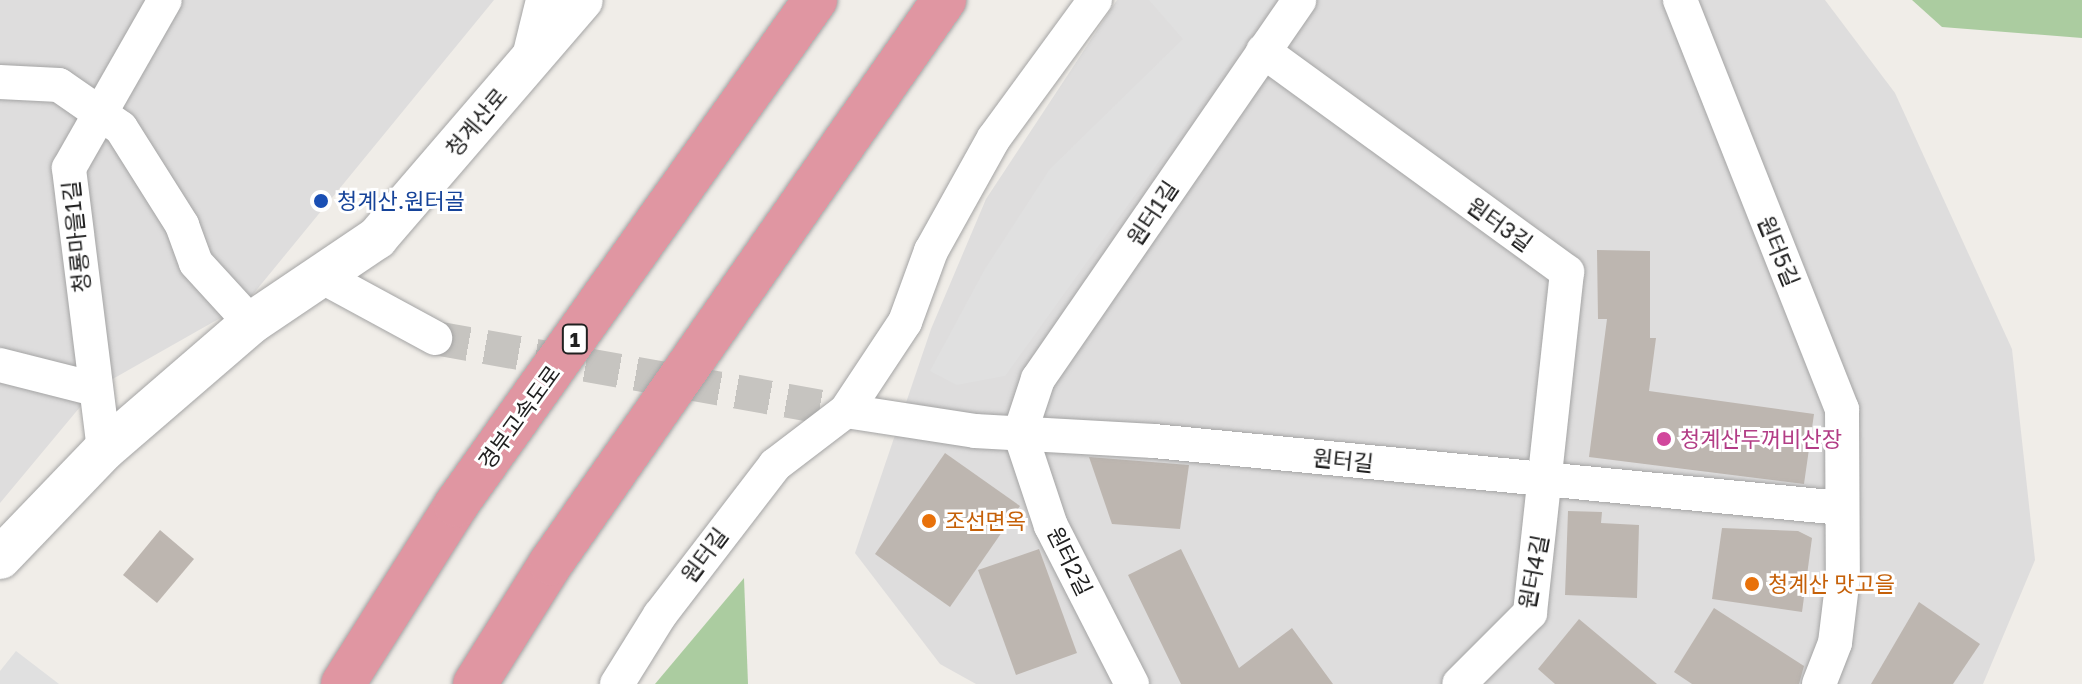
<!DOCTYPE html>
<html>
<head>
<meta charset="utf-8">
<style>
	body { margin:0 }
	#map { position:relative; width:2082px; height:684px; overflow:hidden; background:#f0ede8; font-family:"Golos Text","Noto Sans KR",sans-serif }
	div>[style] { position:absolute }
	.residential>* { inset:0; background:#dedddd }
	.forest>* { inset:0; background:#abcca0 }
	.parking>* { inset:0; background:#e0e0e0 }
	.building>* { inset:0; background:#bdb6b0 }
	.minor-tunnel>* { height:34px; margin-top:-17px; transform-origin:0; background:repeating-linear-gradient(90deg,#c6c4c0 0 34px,transparent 0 51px) }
	.roads { filter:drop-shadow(0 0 2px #a4a4a4) drop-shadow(0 0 2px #a4a4a4) }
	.minor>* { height:34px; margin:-17px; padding:0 17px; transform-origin:17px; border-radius:17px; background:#fff }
	.tertiary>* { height:42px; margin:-21px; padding:0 21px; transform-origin:21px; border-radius:21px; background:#fff }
	.motorway>* { height:44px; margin:-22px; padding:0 22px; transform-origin:22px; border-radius:22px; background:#e096a2 }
	.dots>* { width:22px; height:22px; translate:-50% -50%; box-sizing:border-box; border:4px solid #fff; border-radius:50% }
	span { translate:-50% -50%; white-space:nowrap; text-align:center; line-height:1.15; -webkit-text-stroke:6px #fff; paint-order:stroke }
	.shield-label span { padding:2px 6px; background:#fff; border:2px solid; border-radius:6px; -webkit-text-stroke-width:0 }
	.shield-label { font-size:20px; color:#202020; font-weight:700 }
	.street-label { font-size:22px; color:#202020 }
	.transit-label { font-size:22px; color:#164399 }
	.left { translate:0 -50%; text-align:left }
	.hotel-label { font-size:22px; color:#b23c85 }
	.food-label { font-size:22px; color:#c56008 }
</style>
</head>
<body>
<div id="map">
	<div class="residential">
		<div style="clip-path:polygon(0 0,494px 0,245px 304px,95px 389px,0 503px)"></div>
		<div style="clip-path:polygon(1117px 0,1825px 0,1895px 93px,2012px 349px,2035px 560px,1983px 684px,976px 684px,940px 664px,855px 553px,931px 329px,986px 199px)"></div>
	</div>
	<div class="forest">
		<div style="clip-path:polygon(1912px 0,2082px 0,2082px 38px,1942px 27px)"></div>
		<div style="clip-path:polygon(744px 578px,748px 684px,655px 684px)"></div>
	</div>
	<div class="parking">
		<div style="clip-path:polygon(1149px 0,1275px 0,1005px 376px,957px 385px,930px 371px,985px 269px,1050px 169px,1183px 39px)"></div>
		<div style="clip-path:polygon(16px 651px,59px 684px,0 684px,0 671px)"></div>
	</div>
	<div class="building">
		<div style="clip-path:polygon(1597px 250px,1650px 251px,1650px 338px,1656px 338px,1649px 391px,1814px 414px,1804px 484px,1589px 457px,1607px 319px,1598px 319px)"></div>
		<div style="clip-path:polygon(945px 453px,1020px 506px,950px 607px,875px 554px)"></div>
		<div style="clip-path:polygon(1089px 457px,1189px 465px,1180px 529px,1112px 524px)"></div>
		<div style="clip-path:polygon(1568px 511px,1602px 512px,1601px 523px,1639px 525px,1637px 598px,1565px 595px)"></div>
		<div style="clip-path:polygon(1722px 528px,1798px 531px,1812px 538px,1802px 612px,1712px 599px)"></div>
		<div style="clip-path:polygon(160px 530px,194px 559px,157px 603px,123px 575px)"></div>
		<div style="clip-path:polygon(1039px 549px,1077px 653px,1016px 675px,978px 570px)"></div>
		<div style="clip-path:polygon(1181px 549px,1239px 668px,1292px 628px,1333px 684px,1181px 684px,1128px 575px)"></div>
		<div style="clip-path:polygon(1919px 602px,1980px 644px,1953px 684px,1871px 684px)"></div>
		<div style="clip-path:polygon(1714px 608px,1804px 666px,1799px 684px,1692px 684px,1674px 672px)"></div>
		<div style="clip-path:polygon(1579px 619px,1657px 684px,1555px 684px,1538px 669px)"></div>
	</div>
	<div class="minor-tunnel">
		<div style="left:435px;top:338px;width:417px;rotate:10.1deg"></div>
	</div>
	<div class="roads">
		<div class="minor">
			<div style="left:1680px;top:0;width:440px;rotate:68.4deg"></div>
			<div style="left:1842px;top:409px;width:168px;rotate:89.7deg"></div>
			<div style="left:1843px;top:577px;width:66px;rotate:96.9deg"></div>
			<div style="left:1835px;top:643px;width:44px;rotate:111.3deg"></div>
			<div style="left:1263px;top:51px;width:376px;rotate:36deg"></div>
			<div style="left:1567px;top:272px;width:343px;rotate:96.2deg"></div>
			<div style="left:1530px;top:613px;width:100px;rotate:135deg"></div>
			<div style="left:528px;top:61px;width:63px;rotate:-76.2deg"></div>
			<div style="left:0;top:82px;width:59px;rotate:2.9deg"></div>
			<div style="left:59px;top:85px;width:75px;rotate:34.7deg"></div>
			<div style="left:121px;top:128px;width:115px;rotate:57.8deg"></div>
			<div style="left:182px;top:225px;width:40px;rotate:69.8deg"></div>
			<div style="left:196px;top:263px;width:81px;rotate:47.5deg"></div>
			<div style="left:321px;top:276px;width:130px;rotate:28.5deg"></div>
			<div style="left:0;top:365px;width:98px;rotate:14.2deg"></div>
			<div style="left:846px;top:411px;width:131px;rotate:8.8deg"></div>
			<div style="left:975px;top:431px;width:179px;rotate:3.2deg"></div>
			<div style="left:1154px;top:441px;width:690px;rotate:5.57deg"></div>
			<div style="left:104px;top:450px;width:284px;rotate:-97.1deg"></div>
			<div style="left:69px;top:168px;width:193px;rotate:-60.3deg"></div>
			<div style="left:617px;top:684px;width:81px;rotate:-58.1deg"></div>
			<div style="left:660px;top:615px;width:189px;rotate:-52.5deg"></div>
			<div style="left:775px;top:465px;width:89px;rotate:-37.3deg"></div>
			<div style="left:846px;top:411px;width:107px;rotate:-56.5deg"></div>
			<div style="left:905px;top:322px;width:76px;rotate:-69.9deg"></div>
			<div style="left:931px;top:251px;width:129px;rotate:-60.9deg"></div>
			<div style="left:994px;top:138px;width:171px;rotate:-53.8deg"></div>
			<div style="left:1132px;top:684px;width:178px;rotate:-117.1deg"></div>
			<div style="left:1051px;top:526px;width:98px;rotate:-108.4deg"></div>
			<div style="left:1020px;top:433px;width:57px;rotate:-71.6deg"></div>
			<div style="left:1038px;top:379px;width:460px;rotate:-55.4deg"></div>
		</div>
		<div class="tertiary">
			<div style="left:0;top:558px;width:150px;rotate:-46.1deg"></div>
			<div style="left:104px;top:450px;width:194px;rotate:-40.8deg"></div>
			<div style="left:251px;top:323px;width:152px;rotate:-34deg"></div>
			<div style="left:377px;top:238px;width:314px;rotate:-49.3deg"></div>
		</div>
		<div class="motorway">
			<div style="left:343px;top:684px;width:212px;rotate:-57.7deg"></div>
			<div style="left:456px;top:505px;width:620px;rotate:-54.59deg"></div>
			<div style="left:475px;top:684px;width:143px;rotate:-57.9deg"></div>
			<div style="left:551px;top:563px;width:687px;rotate:-55.08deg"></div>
		</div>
	</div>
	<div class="dots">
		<div style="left:321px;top:201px;background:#1a4fb4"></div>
		<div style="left:1664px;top:439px;background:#d1479c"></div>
		<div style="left:929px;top:521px;background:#e8710a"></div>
		<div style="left:1752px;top:584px;background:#e8710a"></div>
	</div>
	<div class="shield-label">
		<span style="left:575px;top:339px">1</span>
	</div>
	<div class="street-label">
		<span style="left:476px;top:122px;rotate:-50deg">청계산로</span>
		<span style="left:1152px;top:213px;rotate:-56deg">원터1길</span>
		<span style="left:1500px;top:224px;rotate:36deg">원터3길</span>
		<span style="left:76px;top:237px;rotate:-96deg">청룡마을1길</span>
		<span style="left:1779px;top:251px;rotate:68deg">원터5길</span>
		<span style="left:519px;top:417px;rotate:-54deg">경부고속도로</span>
		<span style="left:1343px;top:460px;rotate:6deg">원터길</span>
		<span style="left:704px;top:555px;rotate:-53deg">원터길</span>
		<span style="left:1070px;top:561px;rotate:64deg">원터2길</span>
		<span style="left:1533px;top:572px;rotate:-79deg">원터4길</span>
	</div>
	<div class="transit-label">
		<span class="left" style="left:337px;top:201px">청계산.원터골</span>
	</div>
	<div class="hotel-label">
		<span class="left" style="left:1680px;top:439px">청계산두꺼비산장</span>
	</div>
	<div class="food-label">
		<span class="left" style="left:945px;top:521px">조선면옥</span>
		<span class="left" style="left:1768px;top:584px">청계산 맛고을</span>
	</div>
</div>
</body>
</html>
